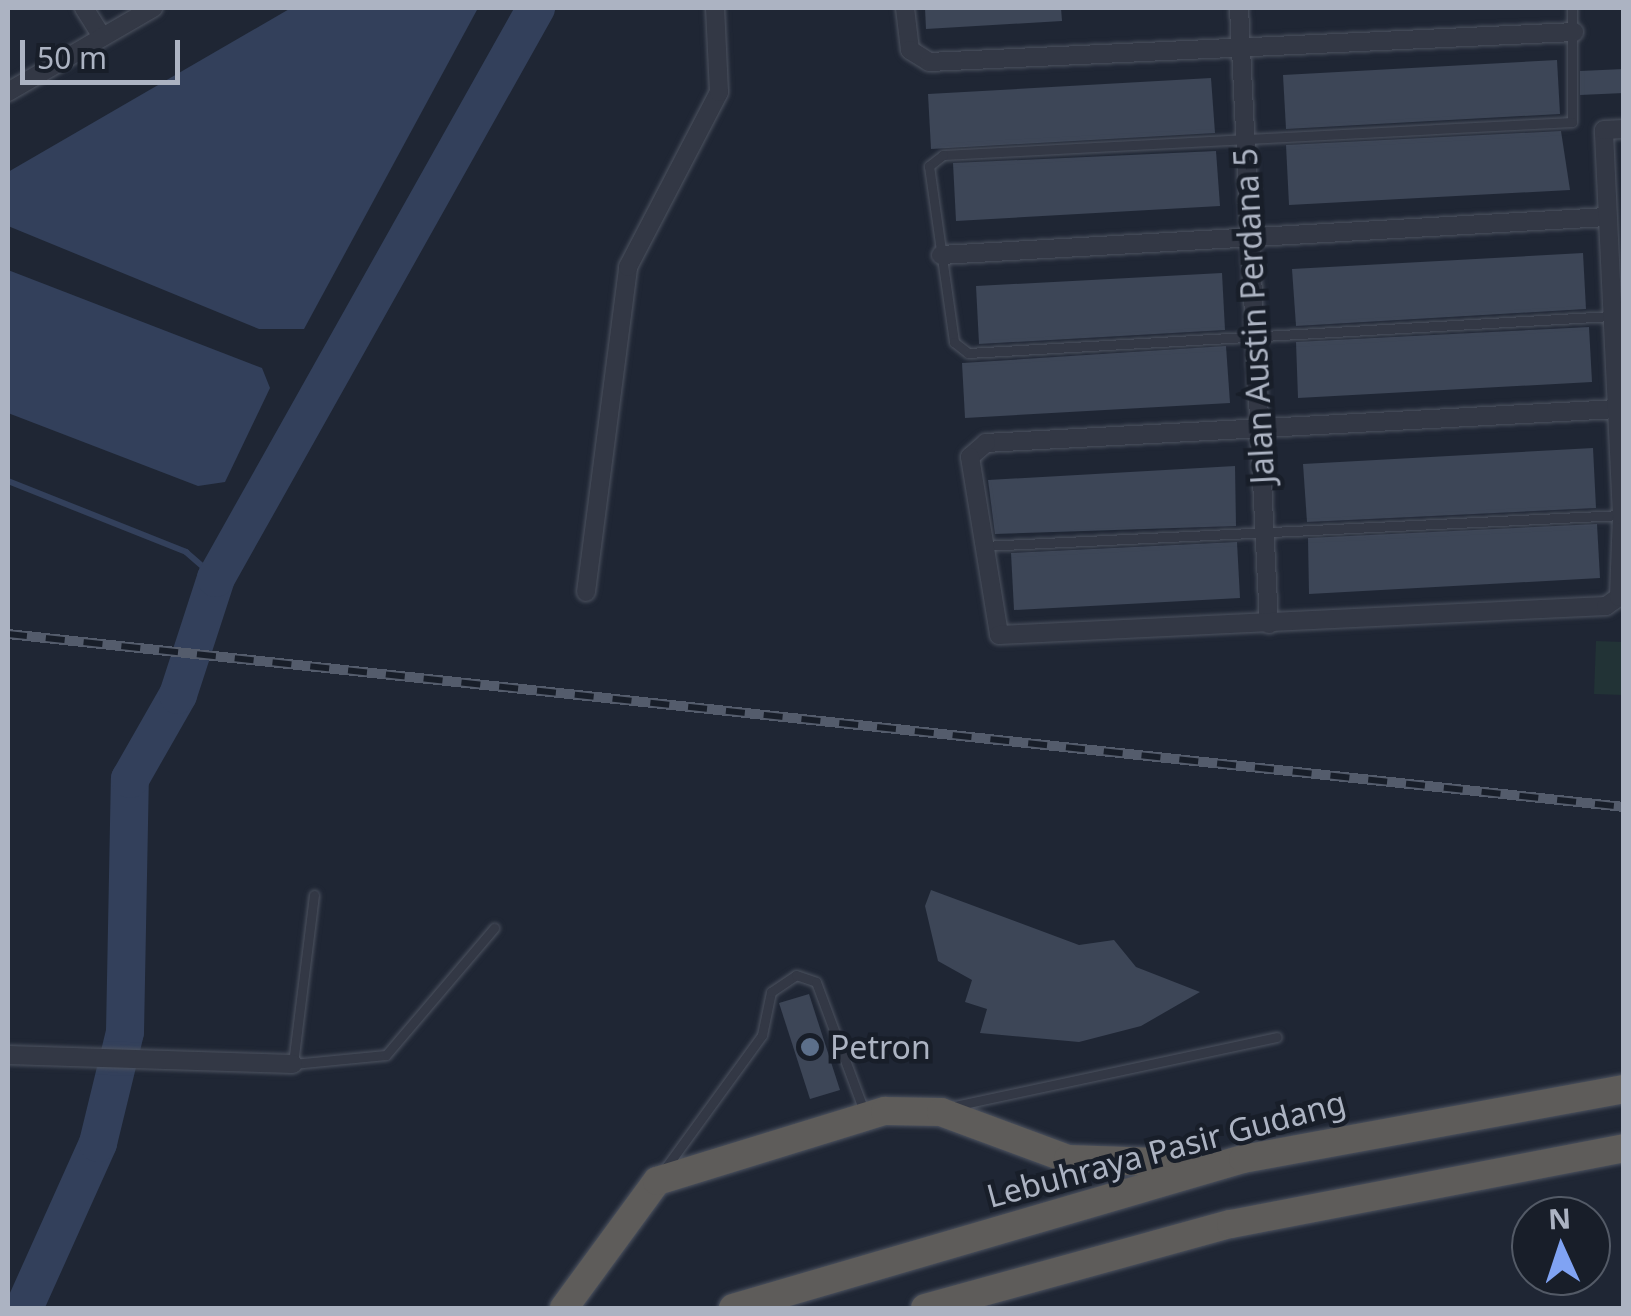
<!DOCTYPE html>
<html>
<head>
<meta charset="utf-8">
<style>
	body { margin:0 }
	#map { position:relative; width:1631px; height:1316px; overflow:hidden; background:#1f2634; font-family:"Noto Sans",sans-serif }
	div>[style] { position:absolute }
	.green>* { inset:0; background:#223336 }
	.water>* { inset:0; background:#33405b }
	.stream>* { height:6px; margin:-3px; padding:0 3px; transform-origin:3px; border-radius:3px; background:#33405b }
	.river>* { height:38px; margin:-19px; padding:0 19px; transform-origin:19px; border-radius:19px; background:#33405b }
	.building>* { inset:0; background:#3d4657 }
	.roads { filter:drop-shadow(0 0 2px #4d5360) drop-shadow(0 0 2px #4d5360) }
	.service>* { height:9px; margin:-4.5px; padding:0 4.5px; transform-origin:4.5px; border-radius:4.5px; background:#333845 }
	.minor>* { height:18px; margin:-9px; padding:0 9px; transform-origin:9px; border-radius:9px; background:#333845 }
	.trunk>* { height:28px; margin:-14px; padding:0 14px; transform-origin:14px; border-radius:14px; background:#5e5c5a }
	.rail>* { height:10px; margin-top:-5px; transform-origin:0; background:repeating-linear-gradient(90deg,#181e29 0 19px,#545c6c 0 38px); box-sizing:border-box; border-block:2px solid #545c6c }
	.dots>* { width:28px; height:28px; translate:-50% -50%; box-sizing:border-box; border:5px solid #181e29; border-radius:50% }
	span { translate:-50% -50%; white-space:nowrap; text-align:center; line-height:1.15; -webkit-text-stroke:9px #181e29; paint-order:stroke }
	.street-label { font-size:32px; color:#acb3c2 }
	.poi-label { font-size:32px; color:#acb3c2 }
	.left { translate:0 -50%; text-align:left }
	.frame { position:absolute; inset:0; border:10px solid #acb3c2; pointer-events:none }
	.north { position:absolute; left:1511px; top:1196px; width:100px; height:100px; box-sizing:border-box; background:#181e29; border:2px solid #535a66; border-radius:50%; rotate:357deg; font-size:28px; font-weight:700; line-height:40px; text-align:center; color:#acb3c2 }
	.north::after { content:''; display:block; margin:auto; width:35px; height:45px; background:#80a3f3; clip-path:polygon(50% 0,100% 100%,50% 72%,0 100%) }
	.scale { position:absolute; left:20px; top:40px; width:160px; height:45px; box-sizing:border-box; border:5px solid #acb3c2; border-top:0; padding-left:12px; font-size:30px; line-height:35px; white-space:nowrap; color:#acb3c2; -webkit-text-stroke:8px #181e29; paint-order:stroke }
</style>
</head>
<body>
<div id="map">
	<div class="green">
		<div style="clip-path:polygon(1596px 641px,1623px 642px,1623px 695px,1594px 694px)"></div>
	</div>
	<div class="water">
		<div style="clip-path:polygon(291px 8px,478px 8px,304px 329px,259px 329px,8px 226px,8px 172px)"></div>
		<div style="clip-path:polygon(8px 270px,262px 368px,270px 388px,225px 482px,198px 486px,8px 413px)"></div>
	</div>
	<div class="stream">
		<div style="left:8px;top:481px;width:192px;rotate:21.7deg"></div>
		<div style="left:186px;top:552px;width:40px;rotate:41deg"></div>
	</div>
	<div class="river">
		<div style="left:24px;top:1308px;width:181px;rotate:-65.8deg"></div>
		<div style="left:98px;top:1143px;width:114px;rotate:-76.3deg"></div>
		<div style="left:125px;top:1032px;width:253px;rotate:-88.9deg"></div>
		<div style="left:130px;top:779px;width:97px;rotate:-60.3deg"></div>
		<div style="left:178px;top:695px;width:123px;rotate:-72deg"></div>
		<div style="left:216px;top:578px;width:654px;rotate:-60.69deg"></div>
	</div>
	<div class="building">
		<div style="clip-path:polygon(925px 8px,1061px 8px,1062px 21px,926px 29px)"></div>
		<div style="clip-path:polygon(1557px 60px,1560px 114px,1286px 129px,1283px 75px)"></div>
		<div style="clip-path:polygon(1624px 69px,1624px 93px,1580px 95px,1580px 71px)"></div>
		<div style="clip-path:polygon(1211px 78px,1215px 133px,931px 149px,928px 94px)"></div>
		<div style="clip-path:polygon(1561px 131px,1570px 190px,1289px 205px,1286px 145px)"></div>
		<div style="clip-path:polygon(1216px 151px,1220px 206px,956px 221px,953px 163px)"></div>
		<div style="clip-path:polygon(1583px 253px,1586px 309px,1296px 326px,1292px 269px)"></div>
		<div style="clip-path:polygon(1222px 273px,1225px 330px,979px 344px,976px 286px)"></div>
		<div style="clip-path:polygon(1589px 327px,1592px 382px,1298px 398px,1296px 342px)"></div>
		<div style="clip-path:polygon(1226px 346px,1230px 403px,965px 418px,962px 363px)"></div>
		<div style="clip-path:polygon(1593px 448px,1596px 508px,1307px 522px,1303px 464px)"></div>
		<div style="clip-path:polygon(1235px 466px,1236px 526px,995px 534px,988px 480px)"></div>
		<div style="clip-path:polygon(1597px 524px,1600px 578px,1309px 594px,1308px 538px)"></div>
		<div style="clip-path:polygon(1237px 542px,1240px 598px,1014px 610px,1011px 553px)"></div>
		<div style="clip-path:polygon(931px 890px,1079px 945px,1114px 940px,1136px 967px,1200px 992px,1141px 1026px,1079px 1042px,980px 1033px,987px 1009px,965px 1002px,972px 980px,938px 961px,925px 906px)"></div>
		<div style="clip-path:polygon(809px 994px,840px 1090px,810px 1099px,779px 1003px)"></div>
	</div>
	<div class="roads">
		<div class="service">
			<div style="left:1572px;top:8px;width:114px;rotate:90deg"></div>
			<div style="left:1572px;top:122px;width:630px;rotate:177deg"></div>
			<div style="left:943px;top:155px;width:18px;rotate:142deg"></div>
			<div style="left:929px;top:166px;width:178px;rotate:81.9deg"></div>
			<div style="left:954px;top:342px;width:18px;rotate:38deg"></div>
			<div style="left:968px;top:353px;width:645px;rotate:-3.29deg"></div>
			<div style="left:983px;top:546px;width:640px;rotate:-2.78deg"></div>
			<div style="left:314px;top:895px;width:170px;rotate:97.1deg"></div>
			<div style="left:293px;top:1064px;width:93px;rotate:-5.5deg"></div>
			<div style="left:386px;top:1055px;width:167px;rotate:-49.6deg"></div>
			<div style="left:950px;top:1107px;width:334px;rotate:-12.1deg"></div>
			<div style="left:664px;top:1170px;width:167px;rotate:-54deg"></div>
			<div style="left:762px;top:1035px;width:44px;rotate:-78.2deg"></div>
			<div style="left:771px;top:992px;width:30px;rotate:-34deg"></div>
			<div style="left:796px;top:975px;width:21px;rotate:19deg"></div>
			<div style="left:816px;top:982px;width:141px;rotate:69.6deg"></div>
		</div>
		<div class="minor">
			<div style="left:84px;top:8px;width:34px;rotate:58deg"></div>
			<div style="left:905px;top:8px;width:42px;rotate:83.2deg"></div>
			<div style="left:910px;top:50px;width:22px;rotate:32deg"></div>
			<div style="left:929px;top:62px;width:646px;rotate:-2.66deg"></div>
			<div style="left:1239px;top:8px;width:617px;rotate:87.21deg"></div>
			<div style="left:8px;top:92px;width:168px;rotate:-30.1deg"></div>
			<div style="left:941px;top:255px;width:667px;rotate:-3.27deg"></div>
			<div style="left:1617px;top:409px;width:632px;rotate:176.92deg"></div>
			<div style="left:986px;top:443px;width:21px;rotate:139deg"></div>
			<div style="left:970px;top:457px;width:180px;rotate:80.7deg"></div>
			<div style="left:999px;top:635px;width:608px;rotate:-2.74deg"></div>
			<div style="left:1606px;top:606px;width:16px;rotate:-35deg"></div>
			<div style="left:1619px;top:597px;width:82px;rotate:-87.9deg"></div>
			<div style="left:1622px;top:515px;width:385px;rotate:-92.7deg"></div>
			<div style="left:1604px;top:130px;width:20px;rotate:-3deg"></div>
			<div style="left:586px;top:592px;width:328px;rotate:-82.6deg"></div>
			<div style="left:628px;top:267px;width:197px;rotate:-62.5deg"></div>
			<div style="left:719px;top:92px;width:84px;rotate:-92.7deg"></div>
			<div style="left:8px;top:1055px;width:285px;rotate:1.8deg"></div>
		</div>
		<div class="trunk">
			<div style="left:564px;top:1308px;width:157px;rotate:-53.8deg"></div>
			<div style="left:657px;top:1181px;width:239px;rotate:-17.1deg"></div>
			<div style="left:885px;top:1111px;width:56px;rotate:1deg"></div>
			<div style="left:941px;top:1112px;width:135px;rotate:20.3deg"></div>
			<div style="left:1068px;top:1159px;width:118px;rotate:1.9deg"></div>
			<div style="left:733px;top:1308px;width:531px;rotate:-16.29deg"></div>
			<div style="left:1243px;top:1159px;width:387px;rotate:-10.4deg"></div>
			<div style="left:925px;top:1308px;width:317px;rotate:-15.4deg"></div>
			<div style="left:1231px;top:1224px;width:400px;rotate:-10.9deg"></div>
		</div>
	</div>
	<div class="rail">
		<div style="left:8px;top:634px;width:1625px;rotate:6.11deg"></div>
	</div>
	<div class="dots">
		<div style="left:810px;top:1047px;background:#5c6f8a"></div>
	</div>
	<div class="street-label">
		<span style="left:1254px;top:316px;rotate:-93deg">Jalan Austin Perdana 5</span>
		<span style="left:1166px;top:1149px;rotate:-15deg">Lebuhraya Pasir Gudang</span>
	</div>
	<div class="poi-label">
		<span class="left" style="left:830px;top:1047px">Petron</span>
	</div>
	<div class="frame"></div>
	<div class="north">N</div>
	<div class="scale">50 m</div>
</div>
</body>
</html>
